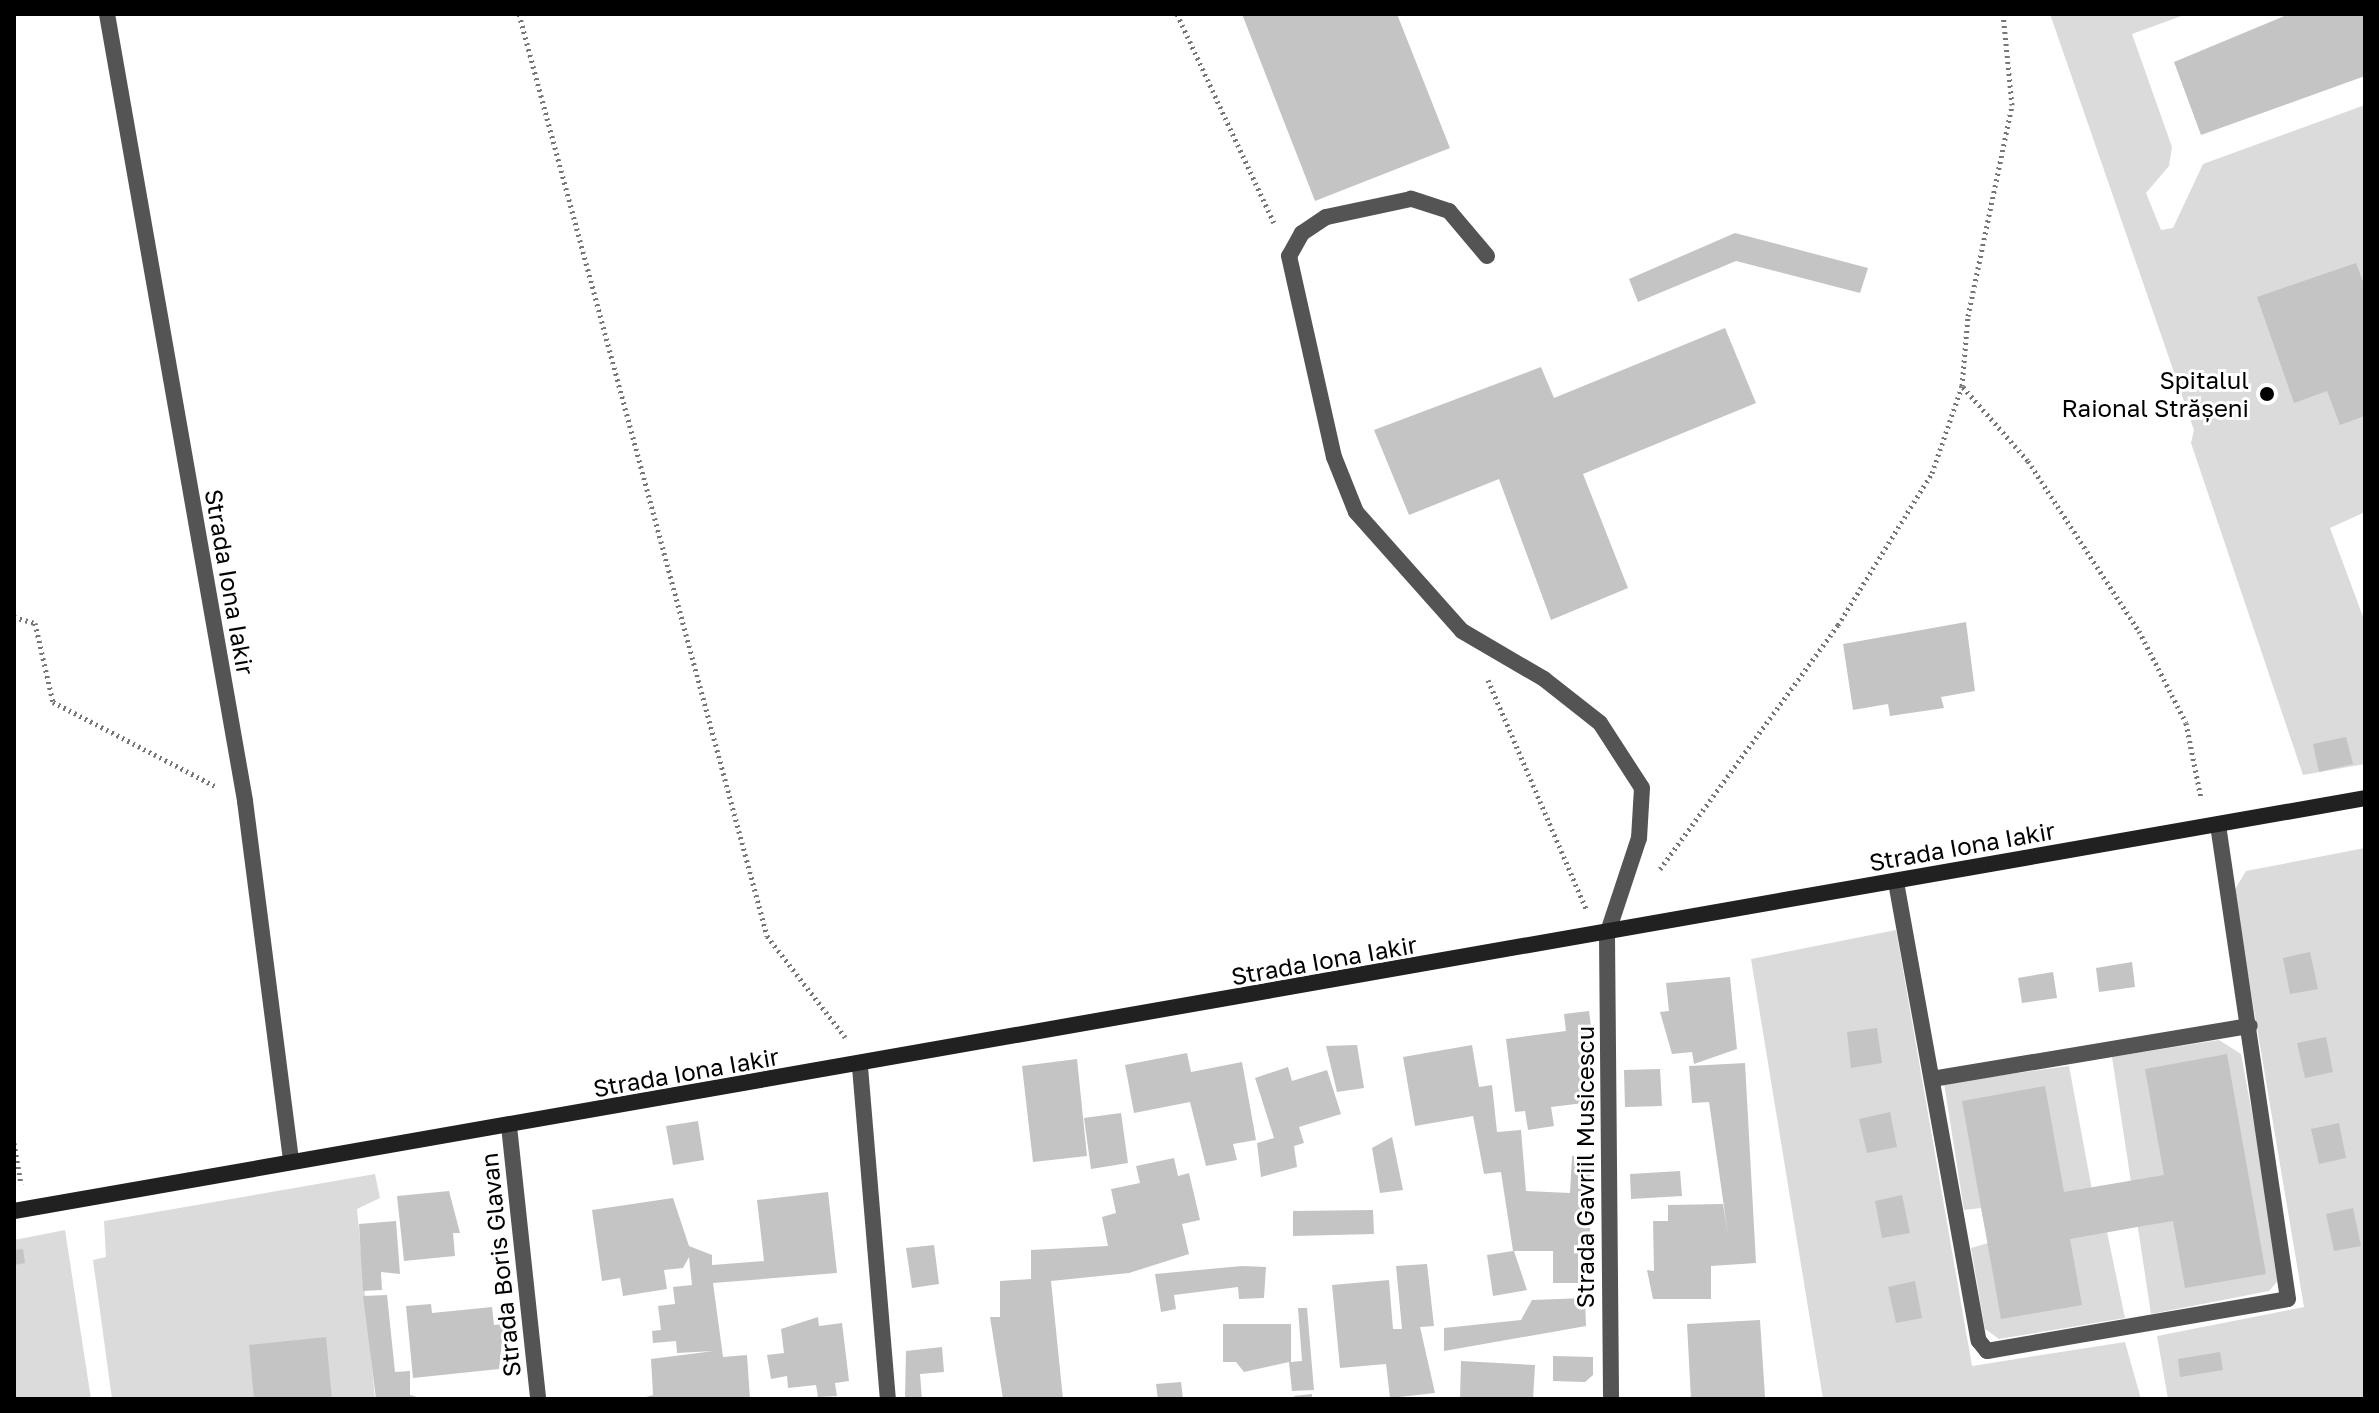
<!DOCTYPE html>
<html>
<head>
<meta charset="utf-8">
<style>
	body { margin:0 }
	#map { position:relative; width:2379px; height:1413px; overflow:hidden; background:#fff; font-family:"Golos Text",sans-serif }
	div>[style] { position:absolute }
	.green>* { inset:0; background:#dbdbdb }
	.building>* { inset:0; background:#c4c4c4 }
	.path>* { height:5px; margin-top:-2.5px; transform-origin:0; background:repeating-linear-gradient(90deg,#767676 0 2px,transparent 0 6px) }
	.lane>* { height:16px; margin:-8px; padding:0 8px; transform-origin:8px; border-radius:8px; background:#545454 }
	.street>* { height:16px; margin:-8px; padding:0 8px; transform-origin:8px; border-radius:8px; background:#545454 }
	.secondary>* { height:16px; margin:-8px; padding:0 8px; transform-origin:8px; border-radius:8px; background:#212121 }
	.dots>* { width:22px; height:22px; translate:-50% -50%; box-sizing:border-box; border:4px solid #fff; border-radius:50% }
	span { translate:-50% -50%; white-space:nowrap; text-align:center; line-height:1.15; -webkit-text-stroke:6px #fff; paint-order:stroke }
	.poi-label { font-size:24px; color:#000 }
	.right { translate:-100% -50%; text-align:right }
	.street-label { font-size:24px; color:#000 }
	.frame { position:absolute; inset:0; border:16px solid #000; pointer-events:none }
</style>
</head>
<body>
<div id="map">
	<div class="green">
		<div style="clip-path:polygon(2050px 14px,2187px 14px,2132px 34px,2172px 147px,2169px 166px,2146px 193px,2161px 230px,2173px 228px,2203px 164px,2365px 105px,2365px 512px,2330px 528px,2365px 622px,2365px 764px,2303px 775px,2191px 443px,2194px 430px)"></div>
		<div style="clip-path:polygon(2365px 848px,2365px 1399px,2168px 1399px,2157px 1336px,2304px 1307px,2234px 891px,2246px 871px)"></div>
		<div style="clip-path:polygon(1896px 930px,1972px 1366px,2125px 1342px,2141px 1399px,1823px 1399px,1751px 959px)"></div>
		<div style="clip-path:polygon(2219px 1040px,2241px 1054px,2282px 1276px,2269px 1291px,2151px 1314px,2112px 1057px)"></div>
		<div style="clip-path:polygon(2069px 1066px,2100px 1233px,2107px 1232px,2125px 1318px,1999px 1339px,1985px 1329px,1971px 1248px,1988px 1243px,1981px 1208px,1964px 1210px,1944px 1083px)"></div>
		<div style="clip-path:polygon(375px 1174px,380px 1198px,357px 1209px,375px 1399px,112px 1399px,93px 1260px,106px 1257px,104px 1221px)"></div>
		<div style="clip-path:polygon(65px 1230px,91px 1399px,14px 1399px,14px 1240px)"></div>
	</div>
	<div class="building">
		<div style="clip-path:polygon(1242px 14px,1397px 14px,1450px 148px,1315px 201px)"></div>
		<div style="clip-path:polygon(2289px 14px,2365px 14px,2365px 76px,2201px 135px,2174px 62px)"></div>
		<div style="clip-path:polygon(1735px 233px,1868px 268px,1860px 293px,1736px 261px,1638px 302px,1629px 279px)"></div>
		<div style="clip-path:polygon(2356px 263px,2365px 287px,2365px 416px,2340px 425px,2327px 391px,2294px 403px,2257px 297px)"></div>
		<div style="clip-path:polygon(1725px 328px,1756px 403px,1583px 474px,1628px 588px,1551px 620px,1499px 479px,1409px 515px,1374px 430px,1541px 367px,1554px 398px)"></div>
		<div style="clip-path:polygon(1966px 622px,1975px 691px,1941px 697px,1944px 708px,1890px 716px,1888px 704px,1853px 710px,1843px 644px)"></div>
		<div style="clip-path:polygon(2346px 737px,2353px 764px,2319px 772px,2313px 744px)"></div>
		<div style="clip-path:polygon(2310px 952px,2318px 989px,2290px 994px,2283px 958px)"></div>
		<div style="clip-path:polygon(2132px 962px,2135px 987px,2099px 992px,2096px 968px)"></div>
		<div style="clip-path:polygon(2053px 972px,2057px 998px,2022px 1003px,2018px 978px)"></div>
		<div style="clip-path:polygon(1730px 977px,1737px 1049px,1694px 1064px,1692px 1052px,1672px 1054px,1660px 1012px,1669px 1011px,1666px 983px)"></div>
		<div style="clip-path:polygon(1589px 1011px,1595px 1056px,1579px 1058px,1584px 1103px,1551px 1107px,1554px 1126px,1528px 1130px,1525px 1111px,1515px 1112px,1506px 1039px,1566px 1031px,1564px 1014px)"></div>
		<div style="clip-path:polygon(1877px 1028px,1882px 1063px,1851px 1068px,1847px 1032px)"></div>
		<div style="clip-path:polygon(2326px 1037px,2333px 1072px,2305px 1078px,2297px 1043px)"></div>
		<div style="clip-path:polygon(1357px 1045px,1364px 1088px,1337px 1092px,1326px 1046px)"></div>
		<div style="clip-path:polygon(1472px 1045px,1479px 1087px,1492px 1085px,1497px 1132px,1521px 1130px,1526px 1191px,1570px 1193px,1572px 1156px,1591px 1156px,1590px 1237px,1578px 1237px,1578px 1283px,1553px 1283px,1553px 1251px,1514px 1251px,1527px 1290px,1493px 1296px,1487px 1255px,1513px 1251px,1501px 1172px,1484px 1174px,1473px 1116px,1415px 1126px,1403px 1057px)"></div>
		<div style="clip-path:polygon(1187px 1053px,1191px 1072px,1242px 1062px,1256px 1140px,1233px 1144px,1237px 1160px,1206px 1166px,1190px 1102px,1134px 1113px,1125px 1065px)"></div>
		<div style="clip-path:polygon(2227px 1054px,2266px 1274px,2185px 1288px,2173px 1221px,2143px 1226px,2070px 1239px,2082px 1305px,2001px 1319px,1962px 1101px,2045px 1086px,2064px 1192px,2164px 1175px,2145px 1069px)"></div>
		<div style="clip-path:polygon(1077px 1059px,1087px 1156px,1033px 1162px,1022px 1066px)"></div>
		<div style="clip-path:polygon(1745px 1063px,1756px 1263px,1711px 1266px,1711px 1299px,1653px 1299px,1647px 1270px,1654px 1271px,1653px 1221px,1668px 1221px,1668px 1205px,1723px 1204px,1728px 1235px,1709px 1102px,1692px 1103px,1689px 1066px)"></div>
		<div style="clip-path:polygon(1288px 1067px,1292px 1081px,1327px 1070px,1341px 1114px,1299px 1127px,1304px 1143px,1294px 1146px,1297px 1167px,1261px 1177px,1257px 1143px,1274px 1138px,1255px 1078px)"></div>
		<div style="clip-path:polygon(1660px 1069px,1662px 1106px,1625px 1107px,1624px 1070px)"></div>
		<div style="clip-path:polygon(1890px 1112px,1897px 1147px,1867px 1153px,1859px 1119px)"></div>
		<div style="clip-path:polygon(1121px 1113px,1128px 1163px,1091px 1169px,1084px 1118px)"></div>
		<div style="clip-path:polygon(698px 1121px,704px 1160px,673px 1165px,666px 1126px)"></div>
		<div style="clip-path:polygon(2339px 1123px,2346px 1158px,2319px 1164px,2311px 1129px)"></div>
		<div style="clip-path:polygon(1392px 1137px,1403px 1190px,1380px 1193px,1372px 1148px)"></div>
		<div style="clip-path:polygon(1174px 1158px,1178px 1176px,1189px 1173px,1200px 1220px,1182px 1224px,1189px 1254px,1129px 1273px,1051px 1281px,1063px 1399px,1003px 1399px,990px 1317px,1000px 1317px,1000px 1281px,1031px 1279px,1031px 1250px,1108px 1246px,1102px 1217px,1116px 1213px,1111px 1189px,1140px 1183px,1136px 1166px)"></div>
		<div style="clip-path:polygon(1680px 1171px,1682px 1196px,1631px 1199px,1630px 1174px)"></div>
		<div style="clip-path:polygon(449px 1191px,460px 1233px,453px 1233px,455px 1256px,404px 1261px,397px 1196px)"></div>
		<div style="clip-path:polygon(828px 1192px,837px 1273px,713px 1283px,723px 1357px,747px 1355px,750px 1399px,639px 1399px,653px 1395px,651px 1359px,714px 1351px,677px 1353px,676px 1341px,653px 1343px,652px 1331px,661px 1330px,658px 1306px,675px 1304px,673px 1287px,692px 1285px,689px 1257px,683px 1268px,664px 1270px,667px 1289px,623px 1296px,620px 1278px,602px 1281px,592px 1210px,673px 1198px,689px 1246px,712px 1255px,712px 1265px,764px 1261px,757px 1200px)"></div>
		<div style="clip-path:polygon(1902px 1195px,1910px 1233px,1882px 1238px,1875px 1201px)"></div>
		<div style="clip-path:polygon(2353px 1208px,2361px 1246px,2334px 1251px,2326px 1214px)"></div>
		<div style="clip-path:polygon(1373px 1210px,1374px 1234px,1293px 1236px,1293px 1211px)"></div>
		<div style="clip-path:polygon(396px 1221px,400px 1274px,381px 1272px,382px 1290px,363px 1291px,359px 1224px)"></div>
		<div style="clip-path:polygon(934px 1245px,939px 1284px,912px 1288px,906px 1248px)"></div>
		<div style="clip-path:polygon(23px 1249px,25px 1263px,14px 1265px,14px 1250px)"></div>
		<div style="clip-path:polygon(1427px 1264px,1434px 1326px,1420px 1327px,1435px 1393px,1390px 1398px,1386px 1364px,1340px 1368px,1332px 1285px,1389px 1280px,1393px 1329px,1402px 1329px,1396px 1266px)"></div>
		<div style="clip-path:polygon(1242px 1266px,1266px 1267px,1264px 1298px,1239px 1299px,1238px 1287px,1174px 1295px,1176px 1309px,1161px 1312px,1155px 1274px)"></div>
		<div style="clip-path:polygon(1915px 1281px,1922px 1318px,1896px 1323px,1888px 1287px)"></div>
		<div style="clip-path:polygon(387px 1295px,395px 1372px,410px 1371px,410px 1395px,424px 1399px,376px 1399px,363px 1296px)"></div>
		<div style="clip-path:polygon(1585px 1298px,1586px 1326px,1444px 1351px,1444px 1328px,1521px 1320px,1532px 1300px)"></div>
		<div style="clip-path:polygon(431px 1304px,432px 1313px,492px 1307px,494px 1325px,504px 1324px,499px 1369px,413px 1378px,406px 1306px)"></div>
		<div style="clip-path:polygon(1298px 1308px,1307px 1308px,1314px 1390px,1292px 1391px,1289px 1362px,1244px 1372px,1236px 1362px,1223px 1362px,1223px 1324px,1291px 1324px,1291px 1362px,1302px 1361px)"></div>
		<div style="clip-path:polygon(818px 1317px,819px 1326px,842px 1323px,849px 1381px,835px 1383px,837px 1396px,818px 1397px,816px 1385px,788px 1388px,787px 1376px,771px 1379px,767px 1355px,784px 1353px,781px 1329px)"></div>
		<div style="clip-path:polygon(1760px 1320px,1765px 1397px,1691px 1399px,1687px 1324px)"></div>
		<div style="clip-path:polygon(326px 1337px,332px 1399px,254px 1399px,249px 1345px)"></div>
		<div style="clip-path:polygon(942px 1347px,944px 1372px,920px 1374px,922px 1399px,905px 1399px,906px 1351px)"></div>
		<div style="clip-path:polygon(2220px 1352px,2223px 1370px,2180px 1377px,2178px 1359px)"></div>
		<div style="clip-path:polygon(1553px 1356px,1593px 1357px,1593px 1375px,1585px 1382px,1553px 1381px)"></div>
		<div style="clip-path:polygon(1461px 1361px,1535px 1365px,1533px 1399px,1460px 1399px)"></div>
		<div style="clip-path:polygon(1181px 1382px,1183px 1399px,1158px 1399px,1156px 1384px)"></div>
		<div style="clip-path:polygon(1312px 1394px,1312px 1399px,1295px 1399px,1294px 1396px)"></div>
	</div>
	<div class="path">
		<div style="left:519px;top:14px;width:955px;rotate:74.94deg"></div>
		<div style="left:767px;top:936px;width:128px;rotate:52.3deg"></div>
		<div style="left:1177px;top:14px;width:230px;rotate:65.1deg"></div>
		<div style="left:1963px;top:387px;width:98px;rotate:48.7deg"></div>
		<div style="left:2028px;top:461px;width:203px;rotate:56.9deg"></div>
		<div style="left:2139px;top:631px;width:103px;rotate:62.9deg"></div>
		<div style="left:2186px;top:723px;width:76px;rotate:78.7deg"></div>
		<div style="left:14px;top:617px;width:22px;rotate:16deg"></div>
		<div style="left:35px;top:623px;width:81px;rotate:77.2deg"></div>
		<div style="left:53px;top:702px;width:182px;rotate:27.4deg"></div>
		<div style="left:1488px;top:680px;width:249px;rotate:66.8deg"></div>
		<div style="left:1660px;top:869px;width:302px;rotate:-53.9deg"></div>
		<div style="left:1838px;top:625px;width:179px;rotate:-58.3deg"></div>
		<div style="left:1932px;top:473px;width:92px;rotate:-71deg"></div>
		<div style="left:1962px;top:386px;width:70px;rotate:-85.1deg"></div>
		<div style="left:1968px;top:316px;width:216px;rotate:-78.2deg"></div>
		<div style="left:2012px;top:105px;width:91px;rotate:-95.6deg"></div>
		<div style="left:14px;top:1143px;width:42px;rotate:80.3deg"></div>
	</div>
	<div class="lane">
		<div style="left:1487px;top:256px;width:59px;rotate:-130.2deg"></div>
		<div style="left:1449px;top:211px;width:40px;rotate:-162deg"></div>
		<div style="left:1411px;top:199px;width:87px;rotate:168deg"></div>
		<div style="left:1326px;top:217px;width:29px;rotate:146deg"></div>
		<div style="left:1302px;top:233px;width:26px;rotate:119deg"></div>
		<div style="left:1289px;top:256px;width:206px;rotate:77.4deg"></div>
		<div style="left:1334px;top:457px;width:59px;rotate:68.2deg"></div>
		<div style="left:1356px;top:512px;width:159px;rotate:48.3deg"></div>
		<div style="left:1462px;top:631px;width:95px;rotate:30.3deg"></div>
		<div style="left:1544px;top:679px;width:71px;rotate:38.2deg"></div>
		<div style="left:1600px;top:723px;width:77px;rotate:57.1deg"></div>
		<div style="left:1642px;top:788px;width:50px;rotate:93.4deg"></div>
		<div style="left:1639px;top:838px;width:102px;rotate:108.3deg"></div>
		<div style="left:1896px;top:882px;width:466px;rotate:79.8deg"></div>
		<div style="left:1979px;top:1341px;width:13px;rotate:51deg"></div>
		<div style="left:1987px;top:1351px;width:305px;rotate:-9.8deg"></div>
		<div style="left:2288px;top:1299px;width:479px;rotate:-98.4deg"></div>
		<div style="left:1932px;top:1079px;width:322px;rotate:-9.5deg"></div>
	</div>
	<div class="street">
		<div style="left:107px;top:14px;width:799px;rotate:80.05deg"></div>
		<div style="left:245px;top:801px;width:363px;rotate:82.7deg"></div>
		<div style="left:1607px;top:935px;width:464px;rotate:89.5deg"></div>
		<div style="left:860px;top:1067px;width:333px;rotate:85.2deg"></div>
		<div style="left:509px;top:1126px;width:275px;rotate:83.9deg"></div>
	</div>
	<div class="secondary">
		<div style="left:14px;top:1211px;width:2387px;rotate:-9.96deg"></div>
	</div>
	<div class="dots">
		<div style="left:2267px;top:394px;background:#000"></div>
	</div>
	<div class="poi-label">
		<span class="right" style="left:2249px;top:394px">Spitalul<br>Raional Strășeni</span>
	</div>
	<div class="street-label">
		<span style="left:230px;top:582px;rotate:80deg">Strada Iona Iakir</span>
		<span style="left:1962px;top:846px;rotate:-10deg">Strada Iona Iakir</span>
		<span style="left:1324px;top:960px;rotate:-10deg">Strada Iona Iakir</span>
		<span style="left:686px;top:1072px;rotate:-10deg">Strada Iona Iakir</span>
		<span style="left:1585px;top:1167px;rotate:-90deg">Strada Gavriil Musicescu</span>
		<span style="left:500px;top:1265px;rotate:-96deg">Strada Boris Glavan</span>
	</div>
	<div class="frame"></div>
</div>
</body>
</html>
